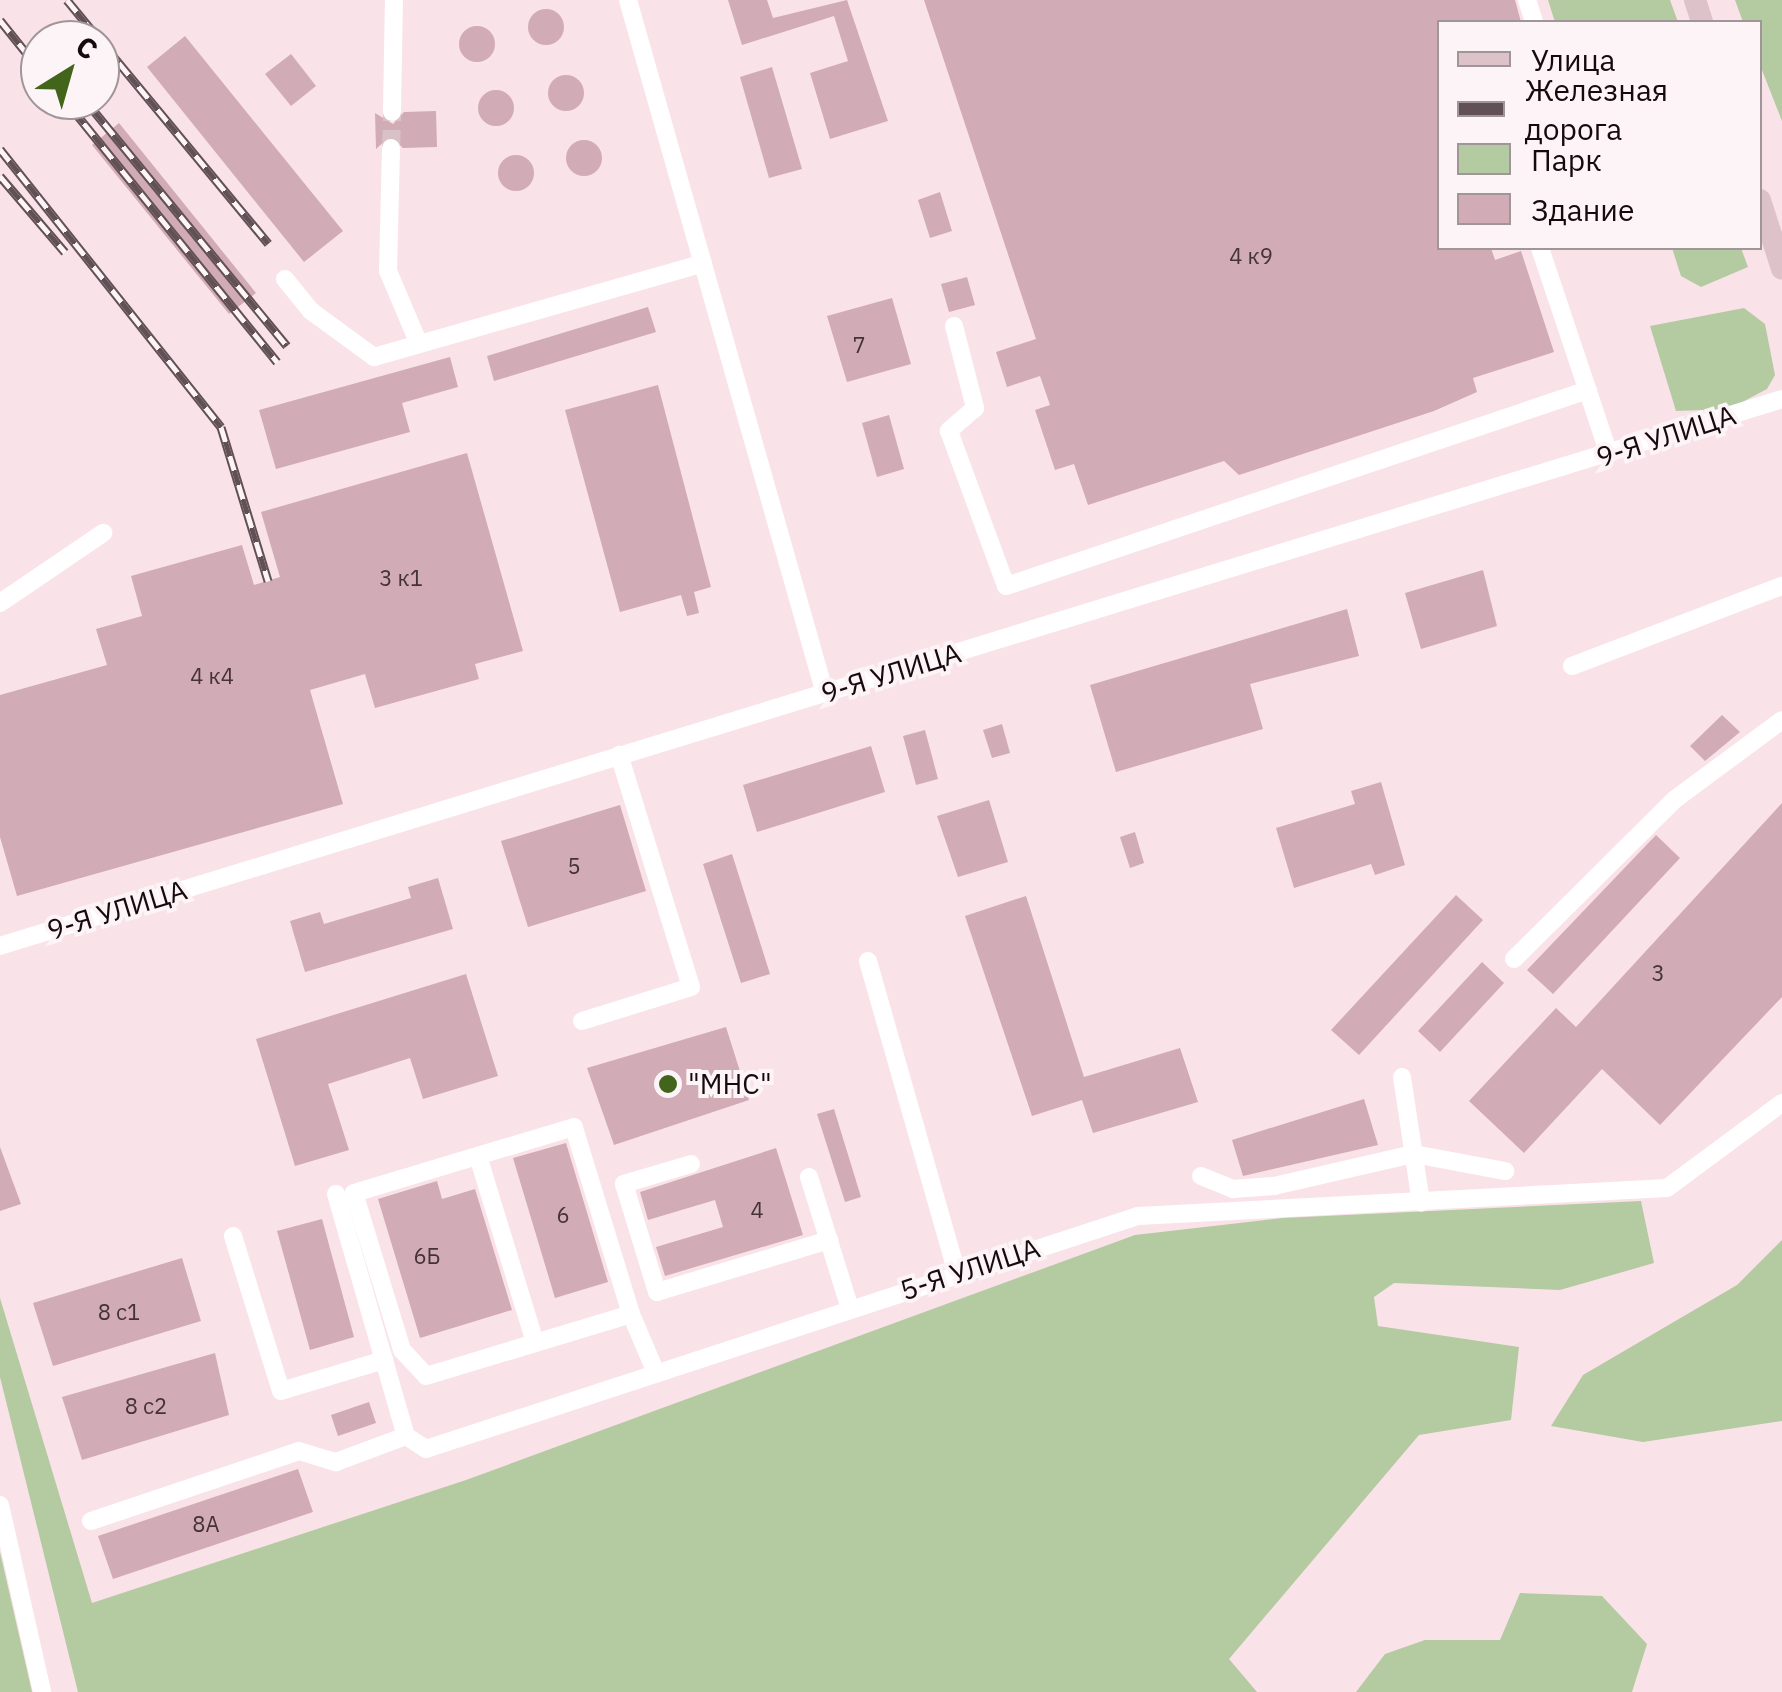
<!DOCTYPE html>
<html>
<head>
<meta charset="utf-8">
<style>
	body { margin:0 }
	#map { position:relative; width:1782px; height:1692px; overflow:hidden; background:#fae2e9; font-family:"IBM Plex Sans",sans-serif }
	div>[style] { position:absolute }
	.green>* { inset:0; background:#b4caa0 }
	.building>* { inset:0; background:#d1abb6 }
	.round { border-radius:50% }
	.minor-tunnel>* { height:18px; margin-top:-9px; transform-origin:0; background:repeating-linear-gradient(90deg,#d8c2c8 0 18px,transparent 0 27px) }
	.minor>* { height:18px; margin:-9px; padding:0 9px; transform-origin:9px; border-radius:9px; background:#fff }
	.major>* { height:22px; margin:-11px; padding:0 11px; transform-origin:11px; border-radius:11px; background:#dec2ca }
	.rail>* { height:9px; margin-top:-4.5px; transform-origin:0; background:repeating-linear-gradient(90deg,#fcf4f6 0 15px,#615156 0 30px); box-sizing:border-box; border-block:2px solid #615156 }
	.dots>* { width:28px; height:28px; translate:-50% -50%; box-sizing:border-box; border:5px solid #fcf4f6; border-radius:50% }
	span { translate:-50% -50%; white-space:nowrap; text-align:center; line-height:1.15; -webkit-text-stroke:8px #fcf4f6; paint-order:stroke }
	.number-label { font-size:22px; color:#453238 }
	.number-label span { -webkit-text-stroke-width:0 }
	.street-label { font-size:28px; color:#160a0e }
	.poi-label { font-size:28px; color:#160a0e }
	.left { translate:0 -50%; text-align:left }
	.legend { position:absolute; left:1437px; top:20px; width:325px; height:230px; box-sizing:border-box; background:#fcf4f6; border:2px solid #a09699; margin:0; padding:12px 18px; list-style:none; font-size:30px; color:#160a0e }
	.legend li { display:flex; align-items:center; gap:20px; height:50px }
	.legend b { width:50px; border:2px solid #a09699 }
	.north { position:absolute; left:20px; top:20px; width:100px; height:100px; box-sizing:border-box; background:#fcf4f6; border:2px solid #a09699; border-radius:50%; rotate:37deg; font-size:28px; font-weight:700; line-height:40px; text-align:center; color:#160a0e }
	.north::after { content:''; display:block; margin:auto; width:35px; height:45px; background:#43641b; clip-path:polygon(50% 0,100% 100%,50% 72%,0 100%) }
</style>
</head>
<body>
<div id="map">
	<div class="green">
		<div style="clip-path:polygon(1548px 0,1670px 0,1678px 22px,1555px 22px)"></div>
		<div style="clip-path:polygon(1735px 0,1782px 0,1782px 121px,1760px 65px,1760px 22px,1743px 22px)"></div>
		<div style="clip-path:polygon(1672px 248px,1741px 248px,1748px 267px,1701px 287px,1681px 276px)"></div>
		<div style="clip-path:polygon(1744px 308px,1765px 324px,1775px 375px,1767px 389px,1729px 409px,1676px 411px,1650px 326px)"></div>
		<div style="clip-path:polygon(1641px 1201px,1654px 1263px,1560px 1290px,1394px 1283px,1374px 1297px,1378px 1326px,1519px 1347px,1511px 1420px,1419px 1435px,1229px 1659px,1257px 1692px,78px 1692px,0 1377px,0 1298px,92px 1603px,466px 1480px,1135px 1235px,1283px 1218px)"></div>
		<div style="clip-path:polygon(1782px 1240px,1782px 1421px,1643px 1442px,1551px 1426px,1583px 1375px,1737px 1285px)"></div>
		<div style="clip-path:polygon(0 1552px,32px 1692px,0 1692px)"></div>
		<div style="clip-path:polygon(1520px 1593px,1602px 1596px,1647px 1644px,1632px 1692px,1356px 1692px,1385px 1654px,1425px 1640px,1500px 1640px)"></div>
	</div>
	<div class="building">
		<div style="clip-path:polygon(728px 0,767px 0,773px 18px,847px 0,888px 121px,830px 139px,810px 73px,848px 61px,834px 16px,742px 45px)"></div>
		<div style="clip-path:polygon(924px 0,1515px 0,1521px 22px,1440px 22px,1440px 248px,1491px 248px,1495px 260px,1521px 251px,1554px 352px,1473px 378px,1477px 392px,1434px 411px,1239px 475px,1224px 461px,1088px 505px,1074px 464px,1055px 470px,1035px 410px,1050px 405px,1040px 376px,1007px 387px,996px 352px,1036px 339px)"></div>
		<div class="round" style="left:528px;top:9px;width:36px;height:36px"></div>
		<div class="round" style="left:459px;top:26px;width:36px;height:36px"></div>
		<div style="clip-path:polygon(185px 36px,343px 231px,304px 262px,147px 67px)"></div>
		<div style="clip-path:polygon(291px 54px,316px 86px,291px 106px,265px 74px)"></div>
		<div style="clip-path:polygon(772px 67px,802px 169px,769px 178px,740px 77px)"></div>
		<div class="round" style="left:548px;top:75px;width:36px;height:36px"></div>
		<div class="round" style="left:478px;top:90px;width:36px;height:36px"></div>
		<div style="clip-path:polygon(436px 111px,437px 147px,403px 148px,390px 136px,376px 149px,375px 113px,393px 124px,404px 112px)"></div>
		<div style="clip-path:polygon(119px 123px,256px 293px,229px 314px,92px 145px)"></div>
		<div class="round" style="left:566px;top:140px;width:36px;height:36px"></div>
		<div class="round" style="left:498px;top:155px;width:36px;height:36px"></div>
		<div style="clip-path:polygon(940px 192px,952px 231px,930px 238px,918px 200px)"></div>
		<div style="clip-path:polygon(967px 277px,975px 305px,949px 312px,941px 284px)"></div>
		<div style="clip-path:polygon(892px 298px,911px 364px,847px 382px,827px 316px)"></div>
		<div style="clip-path:polygon(648px 307px,656px 332px,494px 381px,487px 356px)"></div>
		<div style="clip-path:polygon(450px 357px,458px 387px,402px 403px,410px 432px,276px 469px,259px 410px)"></div>
		<div style="clip-path:polygon(658px 385px,711px 587px,694px 592px,699px 613px,687px 616px,681px 595px,620px 612px,565px 410px)"></div>
		<div style="clip-path:polygon(889px 415px,904px 469px,877px 477px,862px 423px)"></div>
		<div style="clip-path:polygon(467px 453px,523px 651px,475px 664px,479px 679px,375px 708px,365px 674px,310px 690px,343px 804px,17px 896px,0 837px,0 695px,107px 665px,96px 629px,142px 616px,131px 576px,242px 545px,254px 585px,280px 577px,261px 512px)"></div>
		<div style="clip-path:polygon(1483px 570px,1497px 626px,1421px 649px,1405px 593px)"></div>
		<div style="clip-path:polygon(1347px 609px,1359px 656px,1250px 684px,1263px 729px,1116px 772px,1090px 685px)"></div>
		<div style="clip-path:polygon(1722px 715px,1740px 732px,1705px 761px,1690px 746px)"></div>
		<div style="clip-path:polygon(1002px 724px,1010px 753px,992px 758px,983px 730px)"></div>
		<div style="clip-path:polygon(925px 730px,938px 779px,916px 785px,903px 736px)"></div>
		<div style="clip-path:polygon(871px 746px,885px 792px,757px 832px,743px 785px)"></div>
		<div style="clip-path:polygon(1381px 782px,1405px 865px,1375px 875px,1371px 864px,1294px 888px,1276px 828px,1355px 804px,1351px 791px)"></div>
		<div style="clip-path:polygon(989px 800px,1008px 862px,958px 877px,937px 816px)"></div>
		<div style="clip-path:polygon(1782px 803px,1782px 997px,1660px 1125px,1602px 1069px,1524px 1153px,1469px 1101px,1556px 1008px,1576px 1027px)"></div>
		<div style="clip-path:polygon(620px 805px,646px 891px,528px 927px,501px 841px)"></div>
		<div style="clip-path:polygon(1135px 832px,1144px 863px,1130px 868px,1120px 837px)"></div>
		<div style="clip-path:polygon(1656px 835px,1680px 858px,1553px 994px,1527px 970px)"></div>
		<div style="clip-path:polygon(732px 854px,770px 974px,741px 983px,703px 864px)"></div>
		<div style="clip-path:polygon(438px 878px,453px 929px,305px 972px,290px 921px,320px 912px,324px 924px,411px 898px,408px 887px)"></div>
		<div style="clip-path:polygon(1456px 895px,1483px 920px,1359px 1055px,1331px 1030px)"></div>
		<div style="clip-path:polygon(1026px 896px,1084px 1077px,1180px 1048px,1198px 1102px,1093px 1133px,1082px 1100px,1032px 1116px,965px 916px)"></div>
		<div style="clip-path:polygon(1482px 962px,1504px 983px,1440px 1052px,1418px 1031px)"></div>
		<div style="clip-path:polygon(466px 974px,498px 1076px,423px 1099px,410px 1058px,328px 1084px,349px 1150px,295px 1166px,256px 1039px)"></div>
		<div style="clip-path:polygon(726px 1027px,749px 1100px,614px 1145px,587px 1068px)"></div>
		<div style="clip-path:polygon(1364px 1099px,1378px 1145px,1243px 1176px,1232px 1140px)"></div>
		<div style="clip-path:polygon(834px 1109px,861px 1197px,845px 1202px,817px 1114px)"></div>
		<div style="clip-path:polygon(566px 1143px,608px 1282px,555px 1298px,513px 1158px)"></div>
		<div style="clip-path:polygon(0 1147px,21px 1204px,0 1211px)"></div>
		<div style="clip-path:polygon(776px 1148px,803px 1235px,665px 1276px,656px 1247px,723px 1227px,715px 1200px,648px 1220px,640px 1192px)"></div>
		<div style="clip-path:polygon(437px 1181px,442px 1199px,475px 1189px,512px 1310px,420px 1338px,378px 1199px)"></div>
		<div style="clip-path:polygon(322px 1219px,354px 1337px,310px 1350px,277px 1231px)"></div>
		<div style="clip-path:polygon(182px 1258px,201px 1321px,53px 1366px,33px 1303px)"></div>
		<div style="clip-path:polygon(215px 1353px,229px 1415px,82px 1460px,62px 1397px)"></div>
		<div style="clip-path:polygon(369px 1402px,376px 1423px,338px 1436px,331px 1415px)"></div>
		<div style="clip-path:polygon(298px 1469px,313px 1512px,113px 1579px,98px 1536px)"></div>
	</div>
	<div class="minor-tunnel">
		<div style="left:391px;top:148px;width:36px;rotate:-88deg"></div>
	</div>
	<div class="minor">
		<div style="left:628px;top:0;width:721px;rotate:74.15deg"></div>
		<div style="left:1527px;top:0;width:23px;rotate:72deg"></div>
		<div style="left:392px;top:112px;width:112px;rotate:-89deg"></div>
		<div style="left:391px;top:148px;width:123px;rotate:91.4deg"></div>
		<div style="left:388px;top:271px;width:79px;rotate:67deg"></div>
		<div style="left:1540px;top:248px;width:217px;rotate:71.5deg"></div>
		<div style="left:285px;top:279px;width:41px;rotate:50.9deg"></div>
		<div style="left:311px;top:311px;width:78px;rotate:36.1deg"></div>
		<div style="left:374px;top:357px;width:342px;rotate:-15.9deg"></div>
		<div style="left:954px;top:326px;width:85px;rotate:75.6deg"></div>
		<div style="left:975px;top:408px;width:35px;rotate:139deg"></div>
		<div style="left:949px;top:431px;width:165px;rotate:69.8deg"></div>
		<div style="left:1006px;top:586px;width:614px;rotate:-18.61deg"></div>
		<div style="left:0;top:603px;width:125px;rotate:-34.2deg"></div>
		<div style="left:1572px;top:666px;width:225px;rotate:-20.9deg"></div>
		<div style="left:0;top:946px;width:1864px;rotate:-17.06deg"></div>
		<div style="left:1514px;top:959px;width:226px;rotate:-44.8deg"></div>
		<div style="left:1674px;top:800px;width:134px;rotate:-36.5deg"></div>
		<div style="left:868px;top:961px;width:325px;rotate:74.1deg"></div>
		<div style="left:582px;top:1021px;width:114px;rotate:-17.3deg"></div>
		<div style="left:691px;top:987px;width:243px;rotate:-107.2deg"></div>
		<div style="left:1402px;top:1077px;width:127px;rotate:81.4deg"></div>
		<div style="left:478px;top:1156px;width:195px;rotate:73deg"></div>
		<div style="left:691px;top:1164px;width:70px;rotate:163.4deg"></div>
		<div style="left:624px;top:1184px;width:113px;rotate:73deg"></div>
		<div style="left:657px;top:1292px;width:180px;rotate:-16.8deg"></div>
		<div style="left:1201px;top:1176px;width:35px;rotate:22deg"></div>
		<div style="left:1233px;top:1189px;width:41px;rotate:-4.2deg"></div>
		<div style="left:1274px;top:1186px;width:144px;rotate:-12.9deg"></div>
		<div style="left:1414px;top:1154px;width:93px;rotate:10.6deg"></div>
		<div style="left:809px;top:1177px;width:138px;rotate:72.7deg"></div>
		<div style="left:336px;top:1194px;width:252px;rotate:73.9deg"></div>
		<div style="left:406px;top:1436px;width:24px;rotate:33deg"></div>
		<div style="left:426px;top:1449px;width:749px;rotate:-18.12deg"></div>
		<div style="left:1138px;top:1216px;width:530px;rotate:-3.03deg"></div>
		<div style="left:1667px;top:1188px;width:143px;rotate:-36.5deg"></div>
		<div style="left:233px;top:1236px;width:162px;rotate:72.8deg"></div>
		<div style="left:281px;top:1391px;width:108px;rotate:-16.8deg"></div>
		<div style="left:631px;top:1314px;width:195px;rotate:-107deg"></div>
		<div style="left:574px;top:1127px;width:230px;rotate:163.3deg"></div>
		<div style="left:354px;top:1193px;width:164px;rotate:73deg"></div>
		<div style="left:402px;top:1350px;width:35px;rotate:47deg"></div>
		<div style="left:426px;top:1376px;width:214px;rotate:-16.8deg"></div>
		<div style="left:631px;top:1314px;width:64px;rotate:67deg"></div>
		<div style="left:0;top:1505px;width:192px;rotate:77.3deg"></div>
		<div style="left:91px;top:1521px;width:219px;rotate:-18.6deg"></div>
		<div style="left:299px;top:1451px;width:39px;rotate:17deg"></div>
		<div style="left:336px;top:1462px;width:75px;rotate:-20.4deg"></div>
	</div>
	<div class="major">
		<div style="left:1695px;top:0;width:23px;rotate:72deg"></div>
		<div style="left:1760px;top:200px;width:72px;rotate:72.3deg"></div>
	</div>
	<div class="rail">
		<div style="left:67px;top:0;width:52px;rotate:50.5deg"></div>
		<div style="left:0;top:20px;width:64px;rotate:51.3deg"></div>
		<div style="left:100px;top:40px;width:264px;rotate:50.4deg"></div>
		<div style="left:65px;top:100px;width:337px;rotate:51deg"></div>
		<div style="left:85px;top:100px;width:318px;rotate:50.6deg"></div>
		<div style="left:0;top:149px;width:355px;rotate:51.5deg"></div>
		<div style="left:221px;top:427px;width:161px;rotate:73deg"></div>
		<div style="left:0;top:176px;width:100px;rotate:49.5deg"></div>
	</div>
	<div class="dots">
		<div style="left:668px;top:1084px;background:#43641b"></div>
	</div>
	<div class="number-label">
		<span style="left:1251px;top:256px">4 к9</span>
		<span style="left:859px;top:345px">7</span>
		<span style="left:401px;top:578px">3 к1</span>
		<span style="left:212px;top:676px">4 к4</span>
		<span style="left:574px;top:866px">5</span>
		<span style="left:1658px;top:973px">3</span>
		<span style="left:757px;top:1210px">4</span>
		<span style="left:563px;top:1215px">6</span>
		<span style="left:427px;top:1256px">6Б</span>
		<span style="left:119px;top:1312px">8 с1</span>
		<span style="left:146px;top:1406px">8 с2</span>
		<span style="left:206px;top:1524px">8А</span>
	</div>
	<div class="street-label">
		<span style="left:1666px;top:436px;rotate:-18deg">9-Я УЛИЦА</span>
		<span style="left:891px;top:673px;rotate:-17deg">9-Я УЛИЦА</span>
		<span style="left:117px;top:910px;rotate:-17deg">9-Я УЛИЦА</span>
		<span style="left:970px;top:1269px;rotate:-18deg">5-Я УЛИЦА</span>
	</div>
	<div class="poi-label">
		<span class="left" style="left:688px;top:1084px">"МНС"</span>
	</div>
	<ul class="legend">
	<li><b style="height:12px;background:#dec2ca"></b>Улица</li>
	<li><b style="height:12px;background:#615156"></b>Железная дорога</li>
	<li><b style="height:28px;background:#b4caa0"></b>Парк</li>
	<li><b style="height:28px;background:#d1abb6"></b>Здание</li>
	</ul>
	<div class="north">С</div>
</div>
</body>
</html>
